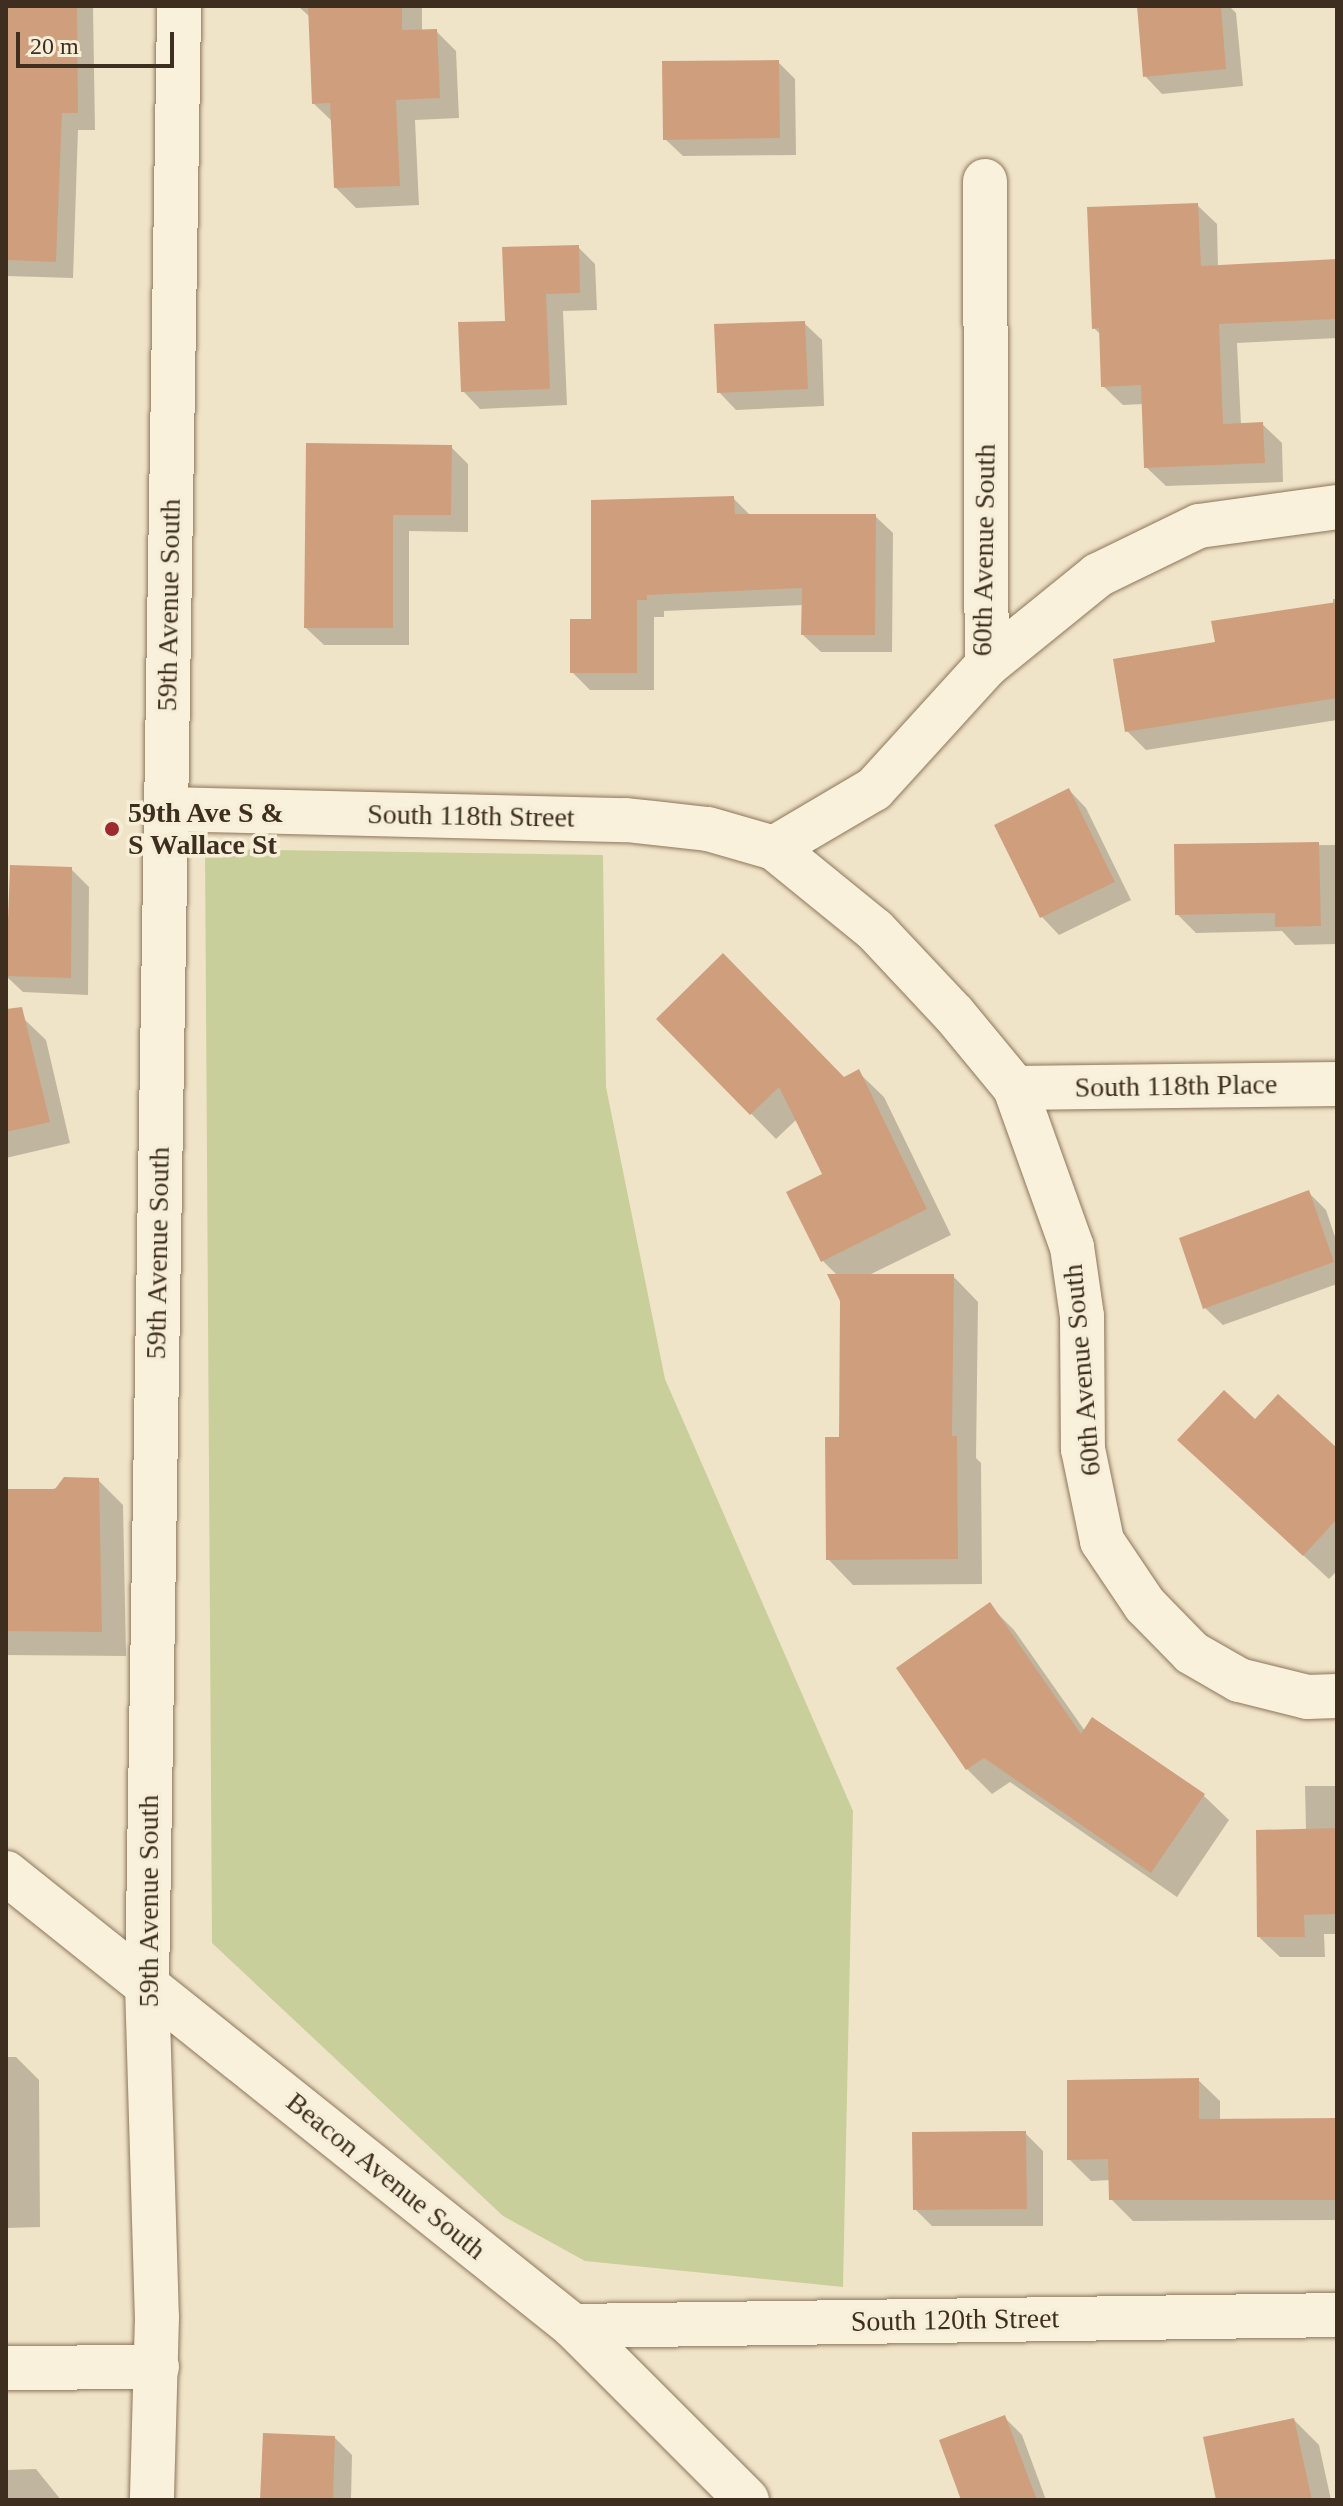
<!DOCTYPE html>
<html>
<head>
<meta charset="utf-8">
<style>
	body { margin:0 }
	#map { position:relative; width:1343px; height:2506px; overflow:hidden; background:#f0e4c8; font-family:Georgia,serif }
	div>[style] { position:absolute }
	.green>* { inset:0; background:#c9cf9b }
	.shadow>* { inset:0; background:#0003 }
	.building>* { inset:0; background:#cf9f7d }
	.roads { filter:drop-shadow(0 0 2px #8d765c) drop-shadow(0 0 2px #8d765c) }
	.minor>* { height:44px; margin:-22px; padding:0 22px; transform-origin:22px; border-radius:22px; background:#faf1dc }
	.tertiary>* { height:44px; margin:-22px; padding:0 22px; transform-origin:22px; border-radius:22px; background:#faf1dc }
	.dots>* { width:22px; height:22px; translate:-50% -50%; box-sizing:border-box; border:4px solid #f7eed8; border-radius:50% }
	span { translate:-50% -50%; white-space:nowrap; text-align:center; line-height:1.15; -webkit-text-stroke:7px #f7eed8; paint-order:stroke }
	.street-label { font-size:28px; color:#3d2e20 }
	.poi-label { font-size:28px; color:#3d2e20; font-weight:700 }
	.left { translate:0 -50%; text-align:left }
	.frame { position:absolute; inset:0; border:8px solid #3d2e20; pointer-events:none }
	.scale { position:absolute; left:16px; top:32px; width:158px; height:36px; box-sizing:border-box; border:4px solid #3d2e20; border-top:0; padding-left:10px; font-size:24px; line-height:28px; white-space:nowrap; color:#3d2e20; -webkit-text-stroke:6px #f7eed8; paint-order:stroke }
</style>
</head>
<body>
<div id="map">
	<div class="green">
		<div style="clip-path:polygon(205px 849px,603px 855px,606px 1087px,665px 1379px,853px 1811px,843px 2287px,585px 2261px,503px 2216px,212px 1943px)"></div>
	</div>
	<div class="shadow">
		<div style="clip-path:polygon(6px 6px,93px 6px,95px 130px,78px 130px,73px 278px,6px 276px)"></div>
		<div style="clip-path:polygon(298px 6px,422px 6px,422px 31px,436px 31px,456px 51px,459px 118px,415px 120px,419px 205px,356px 208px,336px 188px,333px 122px,313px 103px,311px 18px)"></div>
		<div style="clip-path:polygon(1139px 6px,1229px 6px,1236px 13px,1243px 86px,1162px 94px,1145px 76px)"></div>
		<div style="clip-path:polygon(778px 62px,795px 79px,796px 155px,683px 156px,665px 139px)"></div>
		<div style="clip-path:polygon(1197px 205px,1217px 224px,1218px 267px,1337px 261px,1337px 338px,1237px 343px,1241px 425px,1262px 424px,1282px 443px,1283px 482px,1166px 486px,1146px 467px,1144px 404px,1123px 405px,1103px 386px,1101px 335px,1094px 328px)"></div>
		<div style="clip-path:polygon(578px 247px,595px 264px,597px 310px,563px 311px,567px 405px,480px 409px,463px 391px,507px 322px)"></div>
		<div style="clip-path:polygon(804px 323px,822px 340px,824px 406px,736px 410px,719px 392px)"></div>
		<div style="clip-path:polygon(308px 445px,451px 447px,468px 464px,468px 532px,409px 531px,409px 645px,324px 645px,306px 628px)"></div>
		<div style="clip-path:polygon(733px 498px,751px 516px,875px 516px,893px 533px,892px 652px,821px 652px,803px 635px,804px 605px,664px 611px,664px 617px,654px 617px,654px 690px,590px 690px,572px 672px,593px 621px)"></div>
		<div style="clip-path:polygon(1333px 599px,1337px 599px,1337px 720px,1146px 750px,1127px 731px,1217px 644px,1333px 605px)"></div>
		<div style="clip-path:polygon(1069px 790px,1086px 808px,1131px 900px,1059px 935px,1042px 917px,997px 826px)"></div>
		<div style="clip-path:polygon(1337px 845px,1337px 944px,1295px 945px,1282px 931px,1196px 933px,1177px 914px,1176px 846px)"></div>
		<div style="clip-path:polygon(12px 868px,71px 869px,89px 887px,88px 995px,23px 992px,6px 976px)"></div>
		<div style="clip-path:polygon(24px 1019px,46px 1040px,70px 1143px,6px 1158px,6px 1023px)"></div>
		<div style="clip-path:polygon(658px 1019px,844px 1079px,858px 1072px,884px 1097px,951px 1235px,867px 1276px,953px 1276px,978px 1302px,976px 1458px,981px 1463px,982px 1584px,853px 1585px,828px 1559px,841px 1439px,842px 1301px,838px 1276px,823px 1261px,825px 1175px,797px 1119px,776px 1139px)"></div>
		<div style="clip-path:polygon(1308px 1192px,1326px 1210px,1337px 1243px,1337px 1284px,1223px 1325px,1205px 1308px)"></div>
		<div style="clip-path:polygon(1255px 1422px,1337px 1451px,1337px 1571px,1329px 1579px,1205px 1465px)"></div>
		<div style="clip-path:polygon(98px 1480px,123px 1505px,126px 1656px,6px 1655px,6px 1498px)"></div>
		<div style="clip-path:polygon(989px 1605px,1014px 1630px,1085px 1731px,1203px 1795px,1229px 1820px,1177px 1897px,1010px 1782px,992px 1794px,967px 1769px)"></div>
		<div style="clip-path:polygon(1305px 1786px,1337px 1786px,1337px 1934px,1324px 1934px,1325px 1957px,1280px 1957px,1259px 1937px,1306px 1831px)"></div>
		<div style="clip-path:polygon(6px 2057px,16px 2057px,39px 2080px,40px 2227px,6px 2228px)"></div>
		<div style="clip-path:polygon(1198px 2080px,1220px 2101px,1220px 2121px,1337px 2120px,1337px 2220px,1133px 2221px,1111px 2199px,1111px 2180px,1091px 2181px,1069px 2159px)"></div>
		<div style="clip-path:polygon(1025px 2133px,1043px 2151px,1043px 2226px,932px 2226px,915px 2209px)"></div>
		<div style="clip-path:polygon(1005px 2418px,1022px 2435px,1046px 2500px,963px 2500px)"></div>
		<div style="clip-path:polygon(1294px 2420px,1319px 2445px,1331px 2500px,1218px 2500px)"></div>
		<div style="clip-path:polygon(335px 2438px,352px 2455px,351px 2500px,262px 2500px)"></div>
		<div style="clip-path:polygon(36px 2469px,61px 2500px,6px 2500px,6px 2470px)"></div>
	</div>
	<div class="building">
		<div style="clip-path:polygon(6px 6px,77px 6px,78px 113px,62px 113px,56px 262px,6px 260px)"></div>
		<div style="clip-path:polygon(308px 6px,402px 6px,402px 30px,437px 29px,440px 98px,396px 100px,400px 186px,334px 188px,330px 103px,312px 104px)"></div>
		<div style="clip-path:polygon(1137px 6px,1221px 6px,1226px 69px,1143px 77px)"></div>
		<div style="clip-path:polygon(779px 60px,780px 138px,663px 140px,662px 61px)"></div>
		<div style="clip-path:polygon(1198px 203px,1201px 266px,1337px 259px,1337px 319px,1219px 324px,1223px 424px,1263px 422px,1265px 463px,1144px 468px,1141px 385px,1101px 387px,1099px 328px,1092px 329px,1087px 207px)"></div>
		<div style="clip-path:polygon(579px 245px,580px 293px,546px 294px,550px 389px,461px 392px,458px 322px,505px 321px,502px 247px)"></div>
		<div style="clip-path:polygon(805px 321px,808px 389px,717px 393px,714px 324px)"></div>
		<div style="clip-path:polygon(306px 443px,452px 445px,451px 515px,393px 515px,393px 628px,304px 628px)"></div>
		<div style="clip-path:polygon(734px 496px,735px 514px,876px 514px,875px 635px,801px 635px,802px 588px,647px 595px,647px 600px,637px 600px,637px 673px,570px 673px,570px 619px,591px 619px,591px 500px)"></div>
		<div style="clip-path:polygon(1337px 602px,1337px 698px,1125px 732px,1113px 659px,1215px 642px,1211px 621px)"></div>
		<div style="clip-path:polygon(1069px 788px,1115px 882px,1040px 918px,994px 825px)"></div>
		<div style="clip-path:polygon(1319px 842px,1321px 926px,1275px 927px,1275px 913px,1175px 915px,1174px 844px)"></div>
		<div style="clip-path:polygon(10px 865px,72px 867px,71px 978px,6px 976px)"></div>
		<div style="clip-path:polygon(723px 953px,844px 1077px,859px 1069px,927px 1209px,821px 1262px,786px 1192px,822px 1174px,779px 1087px,750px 1115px,656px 1019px)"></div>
		<div style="clip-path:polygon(22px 1007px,50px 1122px,6px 1132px,6px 1009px)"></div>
		<div style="clip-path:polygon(1309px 1190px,1334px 1262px,1203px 1309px,1179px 1238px)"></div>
		<div style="clip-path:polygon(827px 1274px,954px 1274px,952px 1436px,957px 1436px,958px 1559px,826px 1560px,825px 1437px,839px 1437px,840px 1301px)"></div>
		<div style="clip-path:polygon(1224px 1390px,1255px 1419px,1278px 1394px,1337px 1448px,1337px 1519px,1303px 1556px,1177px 1440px)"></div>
		<div style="clip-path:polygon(64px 1477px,99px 1478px,102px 1632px,6px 1631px,6px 1489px,55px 1489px)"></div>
		<div style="clip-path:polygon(990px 1602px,1081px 1734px,1092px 1717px,1205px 1794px,1151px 1873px,984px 1758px,966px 1770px,896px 1668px)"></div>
		<div style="clip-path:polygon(1337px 1828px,1337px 1914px,1304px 1915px,1305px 1937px,1257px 1937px,1256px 1830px)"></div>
		<div style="clip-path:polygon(1199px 2078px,1199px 2119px,1337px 2118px,1337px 2200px,1109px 2200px,1108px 2159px,1067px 2160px,1067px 2080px)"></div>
		<div style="clip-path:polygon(1026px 2131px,1027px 2209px,913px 2210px,912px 2132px)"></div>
		<div style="clip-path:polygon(1005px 2415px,1037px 2500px,961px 2500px,939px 2440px)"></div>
		<div style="clip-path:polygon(1294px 2418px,1312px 2500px,1216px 2500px,1203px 2437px)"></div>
		<div style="clip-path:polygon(263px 2433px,335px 2436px,333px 2500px,260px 2500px)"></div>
	</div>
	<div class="roads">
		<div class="minor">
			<div style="left:985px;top:181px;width:484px;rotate:89.8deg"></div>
			<div style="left:987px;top:665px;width:168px;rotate:132.3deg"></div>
			<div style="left:874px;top:789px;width:116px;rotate:149.5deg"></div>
			<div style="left:774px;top:848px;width:130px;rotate:39.1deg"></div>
			<div style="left:875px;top:930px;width:115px;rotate:46.8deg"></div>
			<div style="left:954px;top:1014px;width:96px;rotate:50.5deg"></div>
			<div style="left:1015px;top:1088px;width:169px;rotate:70.3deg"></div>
			<div style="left:1072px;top:1247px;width:70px;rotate:81.8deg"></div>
			<div style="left:1082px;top:1316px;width:133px;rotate:89.6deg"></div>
			<div style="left:1083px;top:1449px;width:94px;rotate:78.3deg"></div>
			<div style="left:1102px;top:1541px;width:77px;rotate:56.1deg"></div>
			<div style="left:1145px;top:1605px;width:67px;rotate:45.6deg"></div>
			<div style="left:1192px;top:1653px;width:54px;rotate:29.9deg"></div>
			<div style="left:1239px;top:1680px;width:70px;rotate:14deg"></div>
			<div style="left:1307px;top:1697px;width:30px;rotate:-2deg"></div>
			<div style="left:987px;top:665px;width:143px;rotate:-39deg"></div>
			<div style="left:1098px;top:575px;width:112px;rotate:-25.9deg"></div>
			<div style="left:1199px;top:526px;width:139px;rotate:-7.8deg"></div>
			<div style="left:166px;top:809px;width:460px;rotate:1.4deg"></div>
			<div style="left:626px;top:820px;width:82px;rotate:6.3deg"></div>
			<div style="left:708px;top:829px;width:69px;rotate:16.1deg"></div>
			<div style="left:1015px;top:1088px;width:322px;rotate:-0.7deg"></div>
			<div style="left:147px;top:1984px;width:1978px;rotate:-89.07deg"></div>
			<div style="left:573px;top:2326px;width:764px;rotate:-0.82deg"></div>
			<div style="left:6px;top:2368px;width:151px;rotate:-0.4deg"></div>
		</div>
		<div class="tertiary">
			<div style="left:6px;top:1873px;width:726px;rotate:38.62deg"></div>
			<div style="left:573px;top:2326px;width:246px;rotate:45deg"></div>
			<div style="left:147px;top:1984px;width:333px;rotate:88.3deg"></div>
			<div style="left:157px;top:2317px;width:183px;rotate:91.6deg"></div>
		</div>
	</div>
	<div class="dots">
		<div style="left:112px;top:829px;background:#9e2a2b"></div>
	</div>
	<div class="street-label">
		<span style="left:984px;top:550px;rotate:-89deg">60th Avenue South</span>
		<span style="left:169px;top:605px;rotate:-89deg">59th Avenue South</span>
		<span style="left:471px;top:816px;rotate:1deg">South 118th Street</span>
		<span style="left:1176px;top:1086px;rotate:-1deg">South 118th Place</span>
		<span style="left:158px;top:1253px;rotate:-89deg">59th Avenue South</span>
		<span style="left:1082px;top:1370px;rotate:-95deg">60th Avenue South</span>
		<span style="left:149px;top:1901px;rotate:-90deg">59th Avenue South</span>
		<span style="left:386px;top:2176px;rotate:39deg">Beacon Avenue South</span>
		<span style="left:955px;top:2320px;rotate:-1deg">South 120th Street</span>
	</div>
	<div class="poi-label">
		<span class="left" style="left:128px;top:829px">59th Ave S &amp;<br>S Wallace St</span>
	</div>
	<div class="frame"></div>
	<div class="scale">20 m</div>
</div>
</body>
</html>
